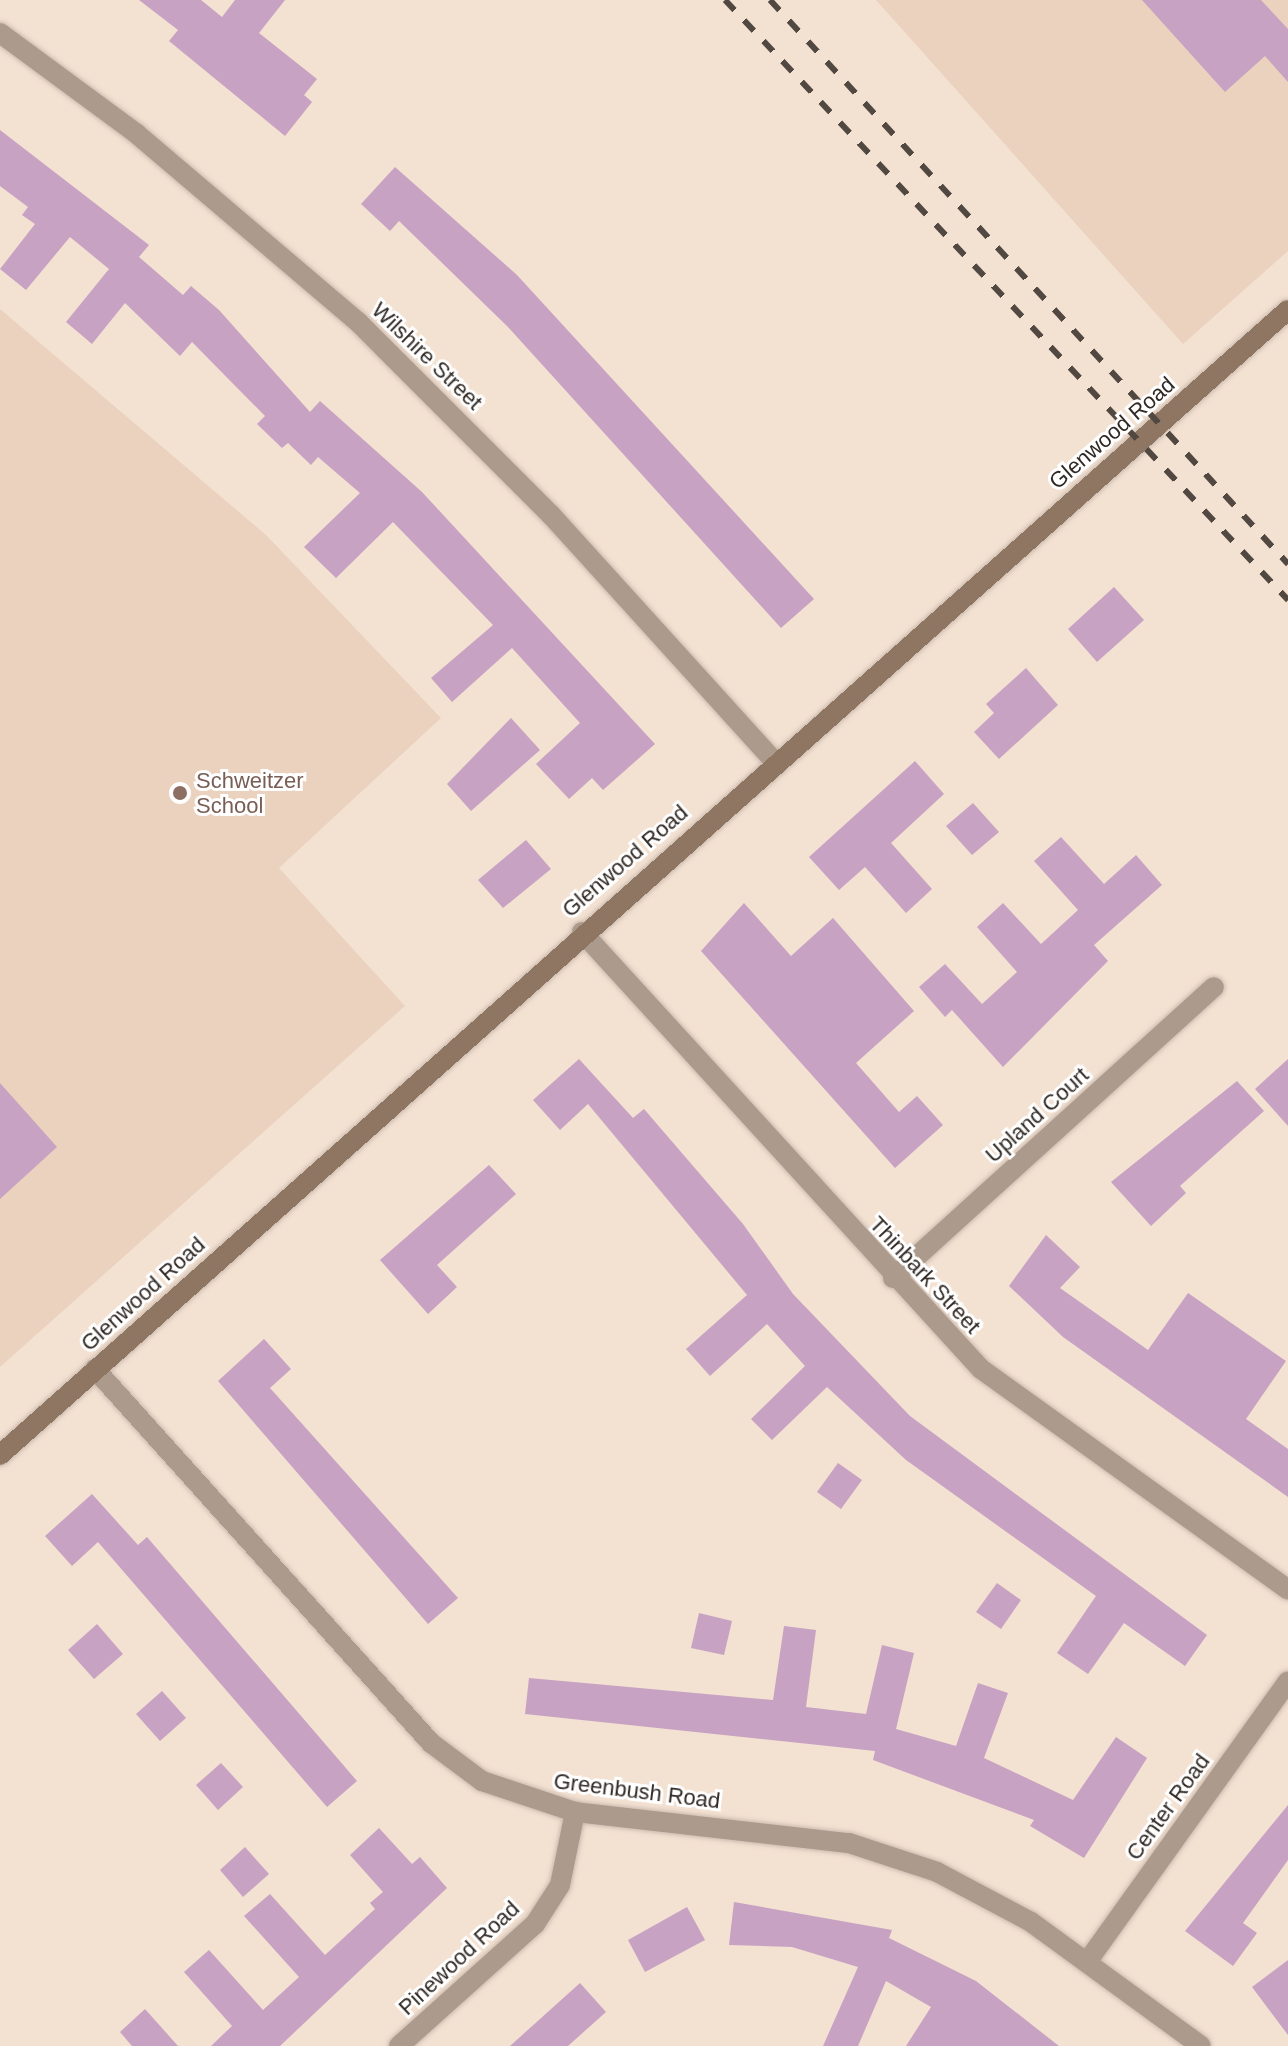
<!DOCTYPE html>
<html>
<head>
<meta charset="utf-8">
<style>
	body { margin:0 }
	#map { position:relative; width:1288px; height:2046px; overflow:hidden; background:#f3e1d2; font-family:Helvetica,sans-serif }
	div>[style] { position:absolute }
	.built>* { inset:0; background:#ebd2be }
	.building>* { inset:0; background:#c7a2c3 }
	.roads { filter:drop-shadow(0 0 2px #ccbcaf) drop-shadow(0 0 2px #ccbcaf) }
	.street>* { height:20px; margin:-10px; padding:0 10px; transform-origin:10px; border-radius:10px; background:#ac9a8d }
	.secondary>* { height:20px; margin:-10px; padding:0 10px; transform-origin:10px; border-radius:10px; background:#8f7663 }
	.rail>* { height:6px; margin-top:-3px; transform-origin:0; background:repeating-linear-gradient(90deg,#514841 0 14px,transparent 0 28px) }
	.dots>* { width:22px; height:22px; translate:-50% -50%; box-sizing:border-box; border:4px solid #fff; border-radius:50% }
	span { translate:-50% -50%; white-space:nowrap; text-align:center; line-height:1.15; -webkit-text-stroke:6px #fff; paint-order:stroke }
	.street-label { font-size:22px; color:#302924 }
	.education-label { font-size:22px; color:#785e54 }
	.left { translate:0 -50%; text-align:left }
</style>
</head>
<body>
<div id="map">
	<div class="built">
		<div style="clip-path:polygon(876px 0,1288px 0,1288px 251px,1183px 344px)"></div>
		<div style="clip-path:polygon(0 309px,266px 535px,441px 718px,279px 868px,405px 1006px,0 1367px)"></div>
	</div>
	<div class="building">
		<div style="clip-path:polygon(139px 0,201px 0,222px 17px,235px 0,285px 0,259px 33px,317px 79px,304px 95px,312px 102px,285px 136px,169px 41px,178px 30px)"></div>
		<div style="clip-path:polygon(1142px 0,1261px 0,1288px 29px,1288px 82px,1265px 56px,1225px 92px)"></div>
		<div style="clip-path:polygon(0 130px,149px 245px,139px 257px,183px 295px,191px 286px,219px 310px,310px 412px,320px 401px,422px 492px,655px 744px,603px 790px,592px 778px,569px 799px,536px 764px,580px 723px,512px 648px,452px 702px,431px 678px,493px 625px,393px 522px,336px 578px,304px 547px,360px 493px,318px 457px,311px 465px,288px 443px,282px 448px,257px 424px,265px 416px,192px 342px,180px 356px,125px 303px,92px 344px,66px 322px,109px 269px,70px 237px,26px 290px,0 269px,35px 224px,22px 215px,28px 207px,0 186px)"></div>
		<div style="clip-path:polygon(395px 167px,517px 275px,814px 599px,781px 628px,508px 327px,399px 221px,390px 231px,361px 204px)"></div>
		<div style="clip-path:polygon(1114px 587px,1144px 620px,1097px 662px,1068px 629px)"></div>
		<div style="clip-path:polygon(1026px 668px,1058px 705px,999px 759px,974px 732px,994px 713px,986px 704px)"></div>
		<div style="clip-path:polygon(511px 718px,540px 750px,471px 811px,447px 784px)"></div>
		<div style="clip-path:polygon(915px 761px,944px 794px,891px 843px,932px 889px,906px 913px,865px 867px,839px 890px,809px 857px)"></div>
		<div style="clip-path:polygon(973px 803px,999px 832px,972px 855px,946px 826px)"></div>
		<div style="clip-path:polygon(1061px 837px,1104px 884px,1136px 855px,1162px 885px,1094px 945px,1108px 961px,1003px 1067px,952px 1010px,945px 1017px,919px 987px,945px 964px,982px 1004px,1017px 972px,977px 927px,1003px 903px,1041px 944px,1078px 910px,1034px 861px)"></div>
		<div style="clip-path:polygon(526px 840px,551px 869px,503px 908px,478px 880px)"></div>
		<div style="clip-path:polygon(744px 903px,791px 956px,833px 918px,914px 1011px,856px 1063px,899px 1112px,917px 1096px,943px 1125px,895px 1168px,701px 951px)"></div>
		<div style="clip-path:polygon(579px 1059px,633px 1118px,644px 1109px,743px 1224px,793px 1294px,910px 1416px,1207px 1635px,1185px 1666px,1124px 1623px,1088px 1674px,1057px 1653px,1096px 1596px,906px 1460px,827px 1387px,772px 1440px,751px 1419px,805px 1366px,767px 1324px,710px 1376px,686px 1349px,747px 1295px,588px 1104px,560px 1130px,533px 1100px)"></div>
		<div style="clip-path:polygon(1288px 1059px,1288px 1126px,1255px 1089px)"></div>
		<div style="clip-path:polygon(1237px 1081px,1264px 1111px,1180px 1186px,1186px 1193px,1151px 1226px,1111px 1182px)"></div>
		<div style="clip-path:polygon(0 1083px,57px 1147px,0 1199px)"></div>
		<div style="clip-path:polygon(489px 1165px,516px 1194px,437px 1265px,457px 1287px,428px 1314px,380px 1260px)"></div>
		<div style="clip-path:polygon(1046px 1235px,1080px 1267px,1060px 1288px,1148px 1350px,1188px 1293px,1286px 1361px,1246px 1419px,1288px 1449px,1288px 1497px,1063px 1337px,1009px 1286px)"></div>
		<div style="clip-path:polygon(264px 1339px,291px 1369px,270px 1388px,458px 1598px,428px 1624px,218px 1381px)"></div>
		<div style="clip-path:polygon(838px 1463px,862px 1480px,841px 1509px,817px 1492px)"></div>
		<div style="clip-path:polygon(92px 1494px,138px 1545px,147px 1537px,357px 1781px,327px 1807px,98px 1542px,72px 1566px,45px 1536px)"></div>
		<div style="clip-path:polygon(997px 1583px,1021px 1600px,1001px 1629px,976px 1612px)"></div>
		<div style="clip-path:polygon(699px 1613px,732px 1621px,724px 1655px,691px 1648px)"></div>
		<div style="clip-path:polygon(97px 1624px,123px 1654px,94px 1679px,68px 1650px)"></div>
		<div style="clip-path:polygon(784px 1626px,816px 1630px,806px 1707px,866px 1714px,882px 1645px,914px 1653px,896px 1729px,956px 1746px,978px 1683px,1008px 1693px,984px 1758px,1073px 1800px,1116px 1737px,1147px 1758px,1084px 1858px,1030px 1826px,1034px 1820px,873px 1760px,875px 1751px,525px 1714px,529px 1678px,773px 1700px)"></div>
		<div style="clip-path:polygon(162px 1691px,186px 1718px,160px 1741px,136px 1714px)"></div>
		<div style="clip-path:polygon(221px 1763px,243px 1787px,218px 1810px,196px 1785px)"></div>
		<div style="clip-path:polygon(1288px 1805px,1288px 1860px,1243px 1923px,1257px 1933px,1233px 1966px,1185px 1931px)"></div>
		<div style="clip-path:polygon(379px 1828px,412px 1864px,420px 1857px,447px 1888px,280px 2046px,211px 2046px,232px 2026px,184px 1972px,209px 1950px,263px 2010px,299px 1977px,244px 1916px,270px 1894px,325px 1955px,375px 1909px,370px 1903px,383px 1892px,350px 1855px)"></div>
		<div style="clip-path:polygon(245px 1847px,269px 1874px,243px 1897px,220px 1870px)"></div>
		<div style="clip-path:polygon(734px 1902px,892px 1930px,889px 1938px,976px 1981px,1059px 2046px,906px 2046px,931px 2007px,886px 1981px,858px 2046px,823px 2046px,858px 1967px,792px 1947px,729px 1945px)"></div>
		<div style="clip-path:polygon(687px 1907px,705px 1940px,645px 1972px,628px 1940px)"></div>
		<div style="clip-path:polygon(1288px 1960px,1288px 2035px,1252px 1987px)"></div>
		<div style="clip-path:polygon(580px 1983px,606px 2012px,568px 2046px,510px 2046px)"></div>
		<div style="clip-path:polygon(145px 2009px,178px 2046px,132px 2046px,120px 2032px)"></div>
	</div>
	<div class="roads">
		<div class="street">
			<div style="left:0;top:33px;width:170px;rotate:36.4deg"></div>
			<div style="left:137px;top:134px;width:290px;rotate:40.4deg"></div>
			<div style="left:358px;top:322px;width:273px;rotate:45deg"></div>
			<div style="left:551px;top:515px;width:333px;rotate:47.8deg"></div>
			<div style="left:582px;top:932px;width:592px;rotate:47.6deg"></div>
			<div style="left:981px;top:1369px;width:378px;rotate:35.7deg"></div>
			<div style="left:893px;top:1278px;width:433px;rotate:-42.2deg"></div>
			<div style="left:95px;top:1369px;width:503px;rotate:48.06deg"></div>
			<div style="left:431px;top:1743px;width:64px;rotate:36.7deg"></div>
			<div style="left:482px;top:1781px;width:98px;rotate:18.4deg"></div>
			<div style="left:575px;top:1812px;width:276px;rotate:6.5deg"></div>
			<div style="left:849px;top:1843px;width:93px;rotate:18.2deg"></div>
			<div style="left:937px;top:1872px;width:106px;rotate:28deg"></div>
			<div style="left:1031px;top:1922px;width:210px;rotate:36.1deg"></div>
			<div style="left:1087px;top:1962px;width:345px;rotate:-54.4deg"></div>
			<div style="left:399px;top:2046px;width:183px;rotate:-41.9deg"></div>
			<div style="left:535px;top:1924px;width:46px;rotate:-57.3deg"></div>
			<div style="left:560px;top:1885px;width:75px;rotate:-78.4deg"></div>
		</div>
		<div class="secondary">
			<div style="left:0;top:1455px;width:1723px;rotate:-41.64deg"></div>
		</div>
	</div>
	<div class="rail">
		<div style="left:725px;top:0;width:823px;rotate:46.82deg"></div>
		<div style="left:770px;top:0;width:766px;rotate:47.43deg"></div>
	</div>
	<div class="dots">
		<div style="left:180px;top:793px;background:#8d6e63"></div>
	</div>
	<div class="street-label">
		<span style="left:427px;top:356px;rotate:44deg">Wilshire Street</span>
		<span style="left:1112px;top:433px;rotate:-41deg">Glenwood Road</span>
		<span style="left:625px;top:861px;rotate:-41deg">Glenwood Road</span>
		<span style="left:1037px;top:1115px;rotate:-42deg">Upland Court</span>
		<span style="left:925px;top:1275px;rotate:47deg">Thinbark Street</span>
		<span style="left:143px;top:1294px;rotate:-42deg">Glenwood Road</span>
		<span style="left:637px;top:1791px;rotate:7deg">Greenbush Road</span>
		<span style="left:1168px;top:1807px;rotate:-54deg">Center Road</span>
		<span style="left:459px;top:1958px;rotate:-43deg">Pinewood Road</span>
	</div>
	<div class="education-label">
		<span class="left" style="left:196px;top:793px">Schweitzer<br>School</span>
	</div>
</div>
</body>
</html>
